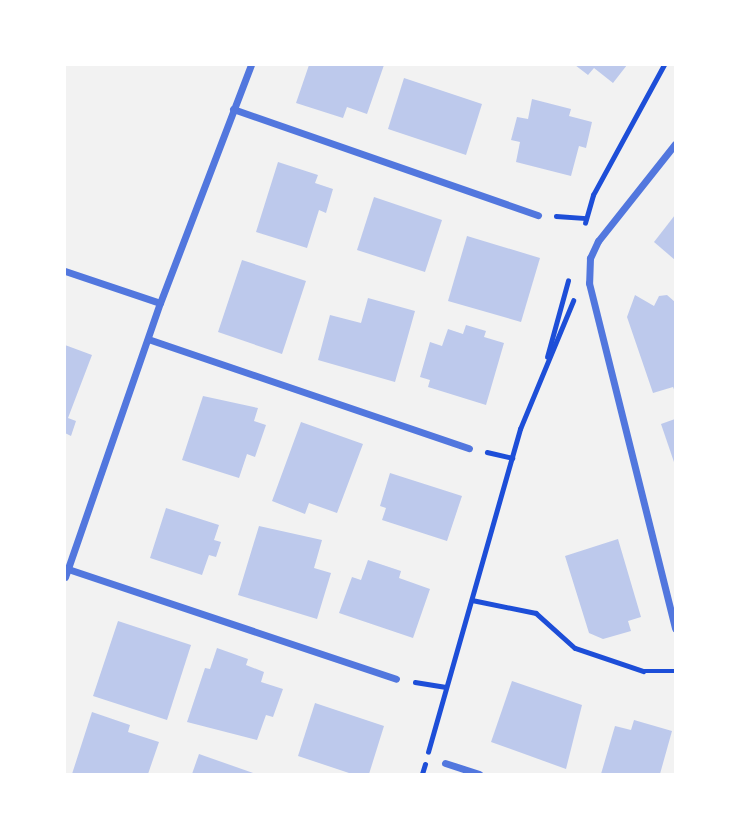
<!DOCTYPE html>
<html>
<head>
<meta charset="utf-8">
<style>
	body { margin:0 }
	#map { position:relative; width:740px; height:839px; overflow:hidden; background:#f2f2f2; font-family:"PT Sans",sans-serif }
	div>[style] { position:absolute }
	.building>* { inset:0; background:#bdc9ec }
	.path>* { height:4.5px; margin:-2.25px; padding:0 2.25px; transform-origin:2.25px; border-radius:2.25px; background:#1d4ed8 }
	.minor>* { height:7px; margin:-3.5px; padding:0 3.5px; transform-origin:3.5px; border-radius:3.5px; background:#5277de }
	span { translate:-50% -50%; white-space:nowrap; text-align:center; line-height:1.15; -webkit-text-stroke:5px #fff; paint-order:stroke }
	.frame { position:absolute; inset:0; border:66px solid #fff; pointer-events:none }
</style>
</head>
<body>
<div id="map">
	<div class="building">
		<div style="clip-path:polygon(309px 65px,384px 65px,367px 114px,347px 107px,343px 118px,296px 103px)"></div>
		<div style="clip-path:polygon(575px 65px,627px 65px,613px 83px,594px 68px,588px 75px)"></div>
		<div style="clip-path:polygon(404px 78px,482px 104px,466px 155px,388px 129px)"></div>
		<div style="clip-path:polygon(532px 99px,571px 109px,569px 116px,592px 122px,586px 148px,579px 146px,571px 176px,516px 162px,520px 142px,511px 140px,517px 117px,528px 119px)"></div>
		<div style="clip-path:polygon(278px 162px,318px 175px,315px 183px,333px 189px,326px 213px,319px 210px,307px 248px,256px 232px)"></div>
		<div style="clip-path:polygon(374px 197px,442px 220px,425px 272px,357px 250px)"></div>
		<div style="clip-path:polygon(675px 215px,675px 260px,654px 242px)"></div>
		<div style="clip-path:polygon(467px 236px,540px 258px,521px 322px,448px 301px)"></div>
		<div style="clip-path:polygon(242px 260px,306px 281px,282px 354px,218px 332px)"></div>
		<div style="clip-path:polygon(635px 295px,654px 306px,659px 296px,667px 295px,675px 302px,675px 392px,673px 387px,653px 393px,627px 317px)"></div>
		<div style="clip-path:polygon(368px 298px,415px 311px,395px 382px,318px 360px,330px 315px,361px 323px)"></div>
		<div style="clip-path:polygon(466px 325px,486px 331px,484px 337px,504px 343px,486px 405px,428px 387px,430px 380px,420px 377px,430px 342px,442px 346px,448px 329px,463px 334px)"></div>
		<div style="clip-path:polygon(65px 345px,92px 355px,68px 418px,76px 421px,71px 436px,65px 433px)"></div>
		<div style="clip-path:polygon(203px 396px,258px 408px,254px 421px,266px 425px,255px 457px,247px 454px,239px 478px,182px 460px)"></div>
		<div style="clip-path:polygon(675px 419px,675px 465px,661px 424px)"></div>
		<div style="clip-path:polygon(301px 422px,363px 444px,337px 513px,309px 503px,305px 514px,272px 501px)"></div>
		<div style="clip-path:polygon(390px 473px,462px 496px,447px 541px,382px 520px,386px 508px,380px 506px)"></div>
		<div style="clip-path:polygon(166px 508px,219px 525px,214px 540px,221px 542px,216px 557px,209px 555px,202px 575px,150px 558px)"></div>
		<div style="clip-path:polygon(259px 526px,322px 540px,314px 568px,331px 573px,317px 619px,238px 595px)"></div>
		<div style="clip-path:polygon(618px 539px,641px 617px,628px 621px,631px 631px,603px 639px,589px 633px,565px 556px)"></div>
		<div style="clip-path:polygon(368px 560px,401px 571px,399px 578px,430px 589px,413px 638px,339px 613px,352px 577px,361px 580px)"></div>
		<div style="clip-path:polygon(118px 621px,191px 645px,167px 720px,93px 696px)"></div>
		<div style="clip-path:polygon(217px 648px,248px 659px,246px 665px,264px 672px,261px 682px,283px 689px,273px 717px,266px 715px,257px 740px,187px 722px,205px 668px,210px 669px)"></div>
		<div style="clip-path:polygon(512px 681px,582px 705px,566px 769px,491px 742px)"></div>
		<div style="clip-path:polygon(315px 703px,384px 726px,369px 774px,352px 774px,298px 756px)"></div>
		<div style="clip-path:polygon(92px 712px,130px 725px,128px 732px,159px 742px,148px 774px,72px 774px)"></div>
		<div style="clip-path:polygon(634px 720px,672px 731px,660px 774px,601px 774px,615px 726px,631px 730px)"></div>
		<div style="clip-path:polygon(199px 754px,256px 774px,192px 774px)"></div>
	</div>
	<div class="path">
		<div style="left:556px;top:216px;width:30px;rotate:4deg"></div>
		<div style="left:585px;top:223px;width:29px;rotate:-74deg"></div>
		<div style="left:593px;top:195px;width:148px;rotate:-61.4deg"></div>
		<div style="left:547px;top:357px;width:79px;rotate:-74.6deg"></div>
		<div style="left:487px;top:452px;width:26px;rotate:13deg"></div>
		<div style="left:472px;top:600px;width:65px;rotate:11.5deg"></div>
		<div style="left:536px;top:613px;width:52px;rotate:41.9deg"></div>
		<div style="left:575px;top:648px;width:72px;rotate:18.7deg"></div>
		<div style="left:643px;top:671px;width:32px"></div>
		<div style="left:415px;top:682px;width:31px;rotate:9deg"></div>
		<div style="left:428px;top:752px;width:336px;rotate:-74.1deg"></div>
		<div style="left:520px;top:429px;width:139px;rotate:-67.5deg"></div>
		<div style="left:422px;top:774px;width:10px;rotate:-73deg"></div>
	</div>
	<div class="minor">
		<div style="left:233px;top:109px;width:323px;rotate:19.2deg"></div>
		<div style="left:675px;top:144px;width:124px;rotate:128.4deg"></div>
		<div style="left:598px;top:241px;width:19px;rotate:115deg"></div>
		<div style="left:590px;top:258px;width:25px;rotate:92deg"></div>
		<div style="left:589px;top:283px;width:356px;rotate:76deg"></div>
		<div style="left:65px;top:271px;width:100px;rotate:18.6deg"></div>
		<div style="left:148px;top:339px;width:339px;rotate:18.8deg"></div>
		<div style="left:65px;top:568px;width:349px;rotate:18.5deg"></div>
		<div style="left:65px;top:577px;width:290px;rotate:-70.9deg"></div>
		<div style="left:160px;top:303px;width:255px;rotate:-69.1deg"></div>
		<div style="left:445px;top:763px;width:36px;rotate:18deg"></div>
	</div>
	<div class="frame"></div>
</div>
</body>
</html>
